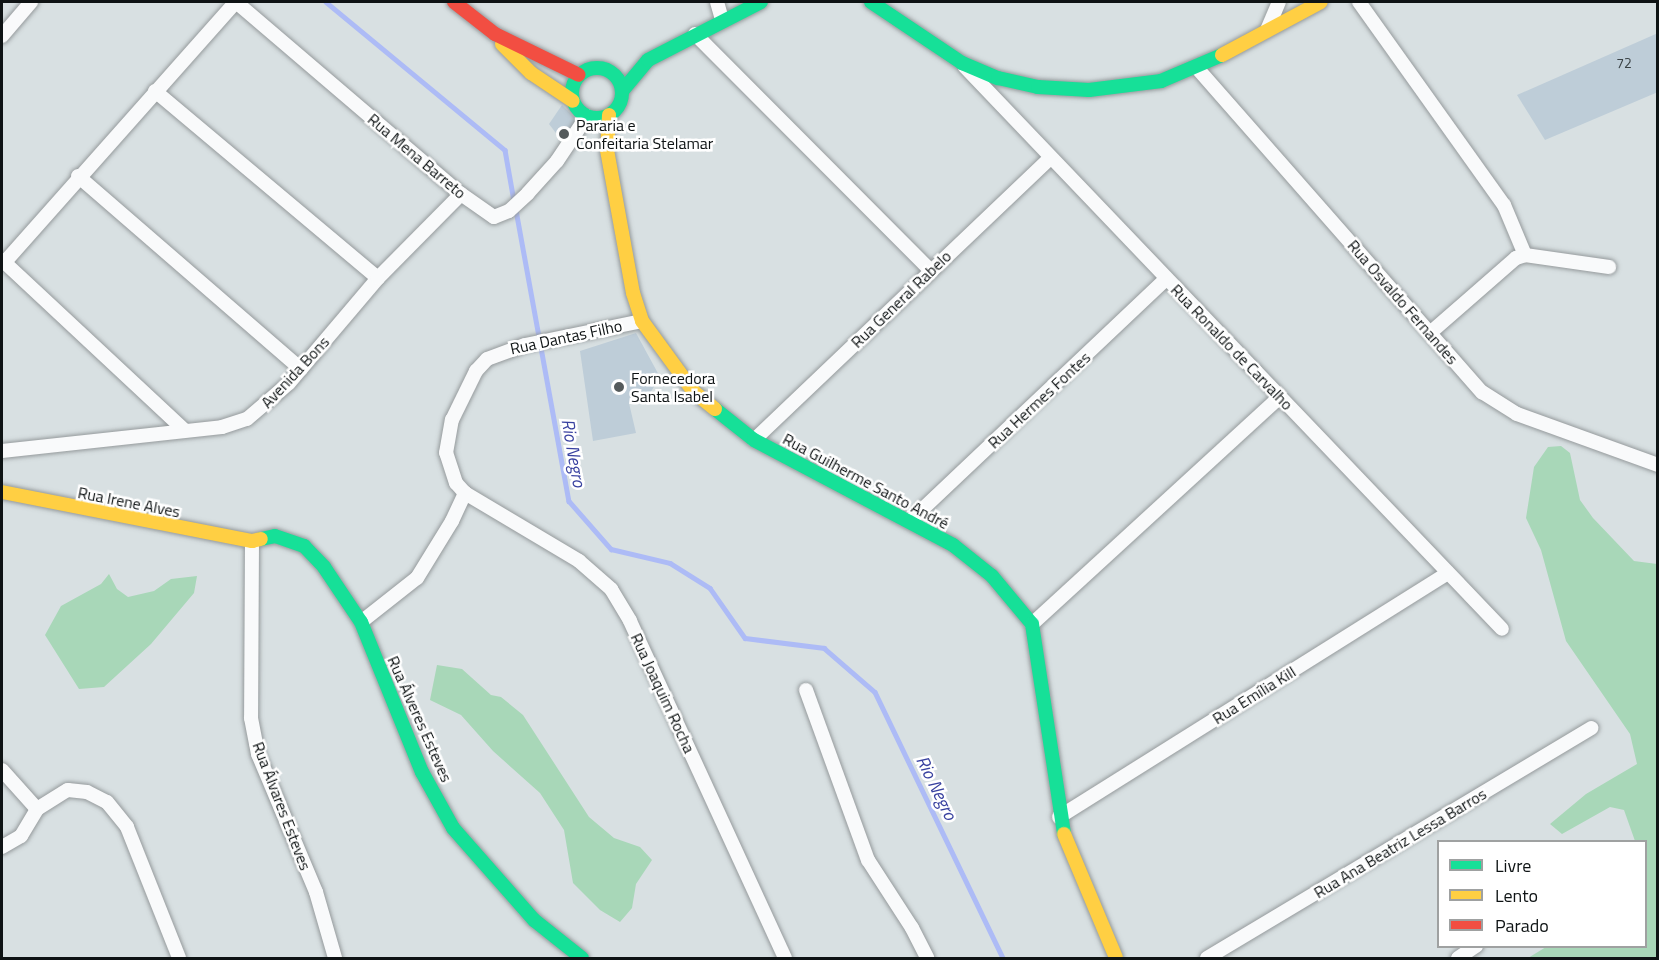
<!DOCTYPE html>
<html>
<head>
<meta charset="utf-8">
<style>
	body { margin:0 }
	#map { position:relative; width:1659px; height:960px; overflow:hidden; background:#d8e0e2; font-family:"Titillium Web",sans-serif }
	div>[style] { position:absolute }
	.green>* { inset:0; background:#a8d7b8 }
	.stream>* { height:4.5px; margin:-2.25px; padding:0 2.25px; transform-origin:2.25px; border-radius:2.25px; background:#adbbf6 }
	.building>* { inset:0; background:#becdd8 }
	.roads { filter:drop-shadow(0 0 2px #959a9c) drop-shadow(0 0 2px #959a9c) }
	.street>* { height:14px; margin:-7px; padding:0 7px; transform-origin:7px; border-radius:7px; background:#f9fafb }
	.fast>* { height:14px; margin:-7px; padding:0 7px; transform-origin:7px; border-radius:7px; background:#16e098 }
	.fast>.ring { margin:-7px; padding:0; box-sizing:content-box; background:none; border:14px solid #16e098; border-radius:50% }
	.slow>* { height:14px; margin:-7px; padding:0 7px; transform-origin:7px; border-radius:7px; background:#ffcf43 }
	.jam>* { height:14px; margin:-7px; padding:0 7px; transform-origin:7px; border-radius:7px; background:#f24e42 }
	.dots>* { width:16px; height:16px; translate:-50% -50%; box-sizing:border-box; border:3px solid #fff; border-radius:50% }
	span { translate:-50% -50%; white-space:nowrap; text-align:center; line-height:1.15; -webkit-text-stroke:5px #fff; paint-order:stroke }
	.number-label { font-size:14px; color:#3a4245 }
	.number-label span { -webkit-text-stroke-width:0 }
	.poi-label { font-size:16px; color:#0e1314 }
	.left { translate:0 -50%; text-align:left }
	.street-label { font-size:16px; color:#0e1314 }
	.water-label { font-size:18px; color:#3942a0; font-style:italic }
	.frame { position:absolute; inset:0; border:3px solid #0e1314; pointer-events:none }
	.legend { position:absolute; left:1437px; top:840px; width:210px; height:108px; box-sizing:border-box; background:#fff; border:2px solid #9fa1a1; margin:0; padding:8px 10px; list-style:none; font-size:18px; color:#0e1314 }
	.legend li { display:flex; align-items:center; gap:12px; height:30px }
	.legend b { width:30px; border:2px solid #9fa1a1 }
</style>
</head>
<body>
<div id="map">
	<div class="green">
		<div style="clip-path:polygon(1561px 446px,1570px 453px,1580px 500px,1593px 518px,1634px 561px,1657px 564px,1657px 958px,1528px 958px,1546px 947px,1646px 946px,1646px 842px,1635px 841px,1624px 810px,1610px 807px,1562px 834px,1550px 824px,1586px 794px,1637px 764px,1630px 734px,1566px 641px,1541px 550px,1526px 518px,1534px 467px,1548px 447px)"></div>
		<div style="clip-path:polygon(109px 574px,117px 589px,128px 597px,154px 591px,171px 579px,197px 576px,194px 593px,151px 644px,104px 687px,79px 689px,45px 635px,61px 606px,101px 584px)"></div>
		<div style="clip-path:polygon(437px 665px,462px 669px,491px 695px,501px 697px,523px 715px,589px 817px,614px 838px,640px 847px,652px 860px,636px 884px,632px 908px,620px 922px,600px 910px,573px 883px,564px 830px,540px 793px,493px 751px,461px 715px,430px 700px)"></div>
	</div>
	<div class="stream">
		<div style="left:326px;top:2px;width:232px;rotate:39.6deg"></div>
		<div style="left:505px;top:150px;width:52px;rotate:80deg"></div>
		<div style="left:516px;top:210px;width:296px;rotate:79.7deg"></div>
		<div style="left:569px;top:501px;width:64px;rotate:48.8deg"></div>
		<div style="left:611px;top:549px;width:61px;rotate:13.3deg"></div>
		<div style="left:670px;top:563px;width:47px;rotate:32deg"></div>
		<div style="left:710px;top:588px;width:61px;rotate:55deg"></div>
		<div style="left:745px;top:638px;width:80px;rotate:7.2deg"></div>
		<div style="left:824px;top:648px;width:67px;rotate:40.8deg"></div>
		<div style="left:875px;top:692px;width:295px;rotate:64.3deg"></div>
	</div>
	<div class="building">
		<div style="clip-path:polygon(1658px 33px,1658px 92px,1545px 140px,1517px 95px)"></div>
		<div style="clip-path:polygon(562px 105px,579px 122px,565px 145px,549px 124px)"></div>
		<div style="clip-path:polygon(636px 333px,660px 377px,647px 398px,629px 403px,636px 433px,593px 441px,580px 351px)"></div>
	</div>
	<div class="roads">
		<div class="street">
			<div style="left:236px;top:2px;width:296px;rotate:40.5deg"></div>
			<div style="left:461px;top:194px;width:40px;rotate:34.9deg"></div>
			<div style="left:494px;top:217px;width:16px;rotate:-22deg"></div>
			<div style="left:509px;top:211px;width:26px;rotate:-43deg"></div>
			<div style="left:528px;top:193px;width:43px;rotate:-47.8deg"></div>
			<div style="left:557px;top:161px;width:54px;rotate:-56.3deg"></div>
			<div style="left:717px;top:2px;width:18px;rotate:74deg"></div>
			<div style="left:1359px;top:2px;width:249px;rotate:54.5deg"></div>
			<div style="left:1504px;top:205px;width:54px;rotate:67.2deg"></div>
			<div style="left:1267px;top:30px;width:30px;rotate:-67deg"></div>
			<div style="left:695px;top:34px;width:334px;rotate:45.1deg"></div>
			<div style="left:2px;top:36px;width:45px;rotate:-49.5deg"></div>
			<div style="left:965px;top:67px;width:777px;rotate:46.3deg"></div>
			<div style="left:1197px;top:68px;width:432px;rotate:48.7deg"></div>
			<div style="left:1482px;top:392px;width:41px;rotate:32.2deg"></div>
			<div style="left:1517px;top:414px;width:150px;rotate:19.9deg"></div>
			<div style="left:155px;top:91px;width:291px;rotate:40deg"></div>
			<div style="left:78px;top:176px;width:295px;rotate:40.9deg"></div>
			<div style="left:2px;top:260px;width:249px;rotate:43deg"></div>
			<div style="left:4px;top:263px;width:349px;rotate:-48.4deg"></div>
			<div style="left:1430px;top:333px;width:114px;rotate:-41.1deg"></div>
			<div style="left:1516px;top:258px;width:9px;rotate:-18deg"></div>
			<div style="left:1525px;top:255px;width:85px;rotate:8.1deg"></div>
			<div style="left:754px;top:440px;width:407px;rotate:-43.6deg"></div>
			<div style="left:2px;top:451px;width:221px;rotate:-6.2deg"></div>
			<div style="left:222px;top:427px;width:26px;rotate:-18deg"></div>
			<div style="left:247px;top:419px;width:55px;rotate:-40.6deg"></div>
			<div style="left:289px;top:383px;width:138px;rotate:-49.7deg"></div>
			<div style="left:378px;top:278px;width:118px;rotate:-45.3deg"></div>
			<div style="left:465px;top:493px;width:133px;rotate:30.8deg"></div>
			<div style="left:579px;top:561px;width:43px;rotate:41.2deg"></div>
			<div style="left:611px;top:589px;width:37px;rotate:59deg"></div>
			<div style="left:630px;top:621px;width:371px;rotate:65.3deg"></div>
			<div style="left:911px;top:520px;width:351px;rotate:-43.4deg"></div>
			<div style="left:252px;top:541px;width:177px;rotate:90.3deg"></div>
			<div style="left:251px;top:718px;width:37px;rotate:79deg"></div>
			<div style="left:258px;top:754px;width:150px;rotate:67.2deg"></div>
			<div style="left:316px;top:892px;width:69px;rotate:73.9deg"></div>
			<div style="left:361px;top:622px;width:71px;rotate:-38.2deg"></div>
			<div style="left:417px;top:578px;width:67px;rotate:-58.4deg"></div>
			<div style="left:452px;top:521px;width:31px;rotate:-65deg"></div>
			<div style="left:465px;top:493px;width:13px;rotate:-132deg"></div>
			<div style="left:456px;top:483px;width:32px;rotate:-108deg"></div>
			<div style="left:446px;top:453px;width:34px;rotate:-80deg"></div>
			<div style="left:452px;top:420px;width:55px;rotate:-63.9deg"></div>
			<div style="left:476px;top:371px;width:16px;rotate:-47deg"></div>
			<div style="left:487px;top:359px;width:40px;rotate:-20.2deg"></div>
			<div style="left:525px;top:345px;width:119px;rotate:-11.6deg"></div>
			<div style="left:1032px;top:624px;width:336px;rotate:-42.5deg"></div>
			<div style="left:806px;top:690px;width:181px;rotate:70deg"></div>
			<div style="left:868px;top:860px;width:81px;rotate:57.1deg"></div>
			<div style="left:912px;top:928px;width:34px;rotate:63deg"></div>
			<div style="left:2px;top:770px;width:52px;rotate:48.1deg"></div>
			<div style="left:1059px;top:817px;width:459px;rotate:-32.1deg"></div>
			<div style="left:2px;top:847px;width:22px;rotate:-30deg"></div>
			<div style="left:21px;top:836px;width:31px;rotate:-59deg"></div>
			<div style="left:37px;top:809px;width:36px;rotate:-32deg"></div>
			<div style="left:68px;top:790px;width:19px;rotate:6deg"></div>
			<div style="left:87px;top:792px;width:22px;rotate:27deg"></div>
			<div style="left:107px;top:802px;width:32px;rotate:51deg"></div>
			<div style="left:127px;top:827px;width:141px;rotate:68.3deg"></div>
			<div style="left:1207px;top:958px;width:448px;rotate:-30.9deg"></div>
			<div style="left:1458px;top:958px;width:22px;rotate:-34deg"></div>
		</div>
		<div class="fast">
			<div style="left:871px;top:2px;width:110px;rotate:33.8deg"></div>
			<div style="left:962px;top:63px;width:39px;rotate:23deg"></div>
			<div style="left:998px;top:78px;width:41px;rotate:12.7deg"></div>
			<div style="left:1038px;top:87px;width:51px;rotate:3.4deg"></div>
			<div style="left:1089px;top:90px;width:73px;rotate:-7.1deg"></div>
			<div style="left:1161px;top:81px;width:66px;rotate:-23.1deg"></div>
			<div class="ring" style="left:572px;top:68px;width:36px;height:36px"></div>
			<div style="left:623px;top:90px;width:39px;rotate:-50deg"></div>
			<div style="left:648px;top:60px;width:127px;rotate:-27.2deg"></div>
			<div style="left:715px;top:409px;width:50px;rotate:38.5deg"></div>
			<div style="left:754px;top:440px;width:225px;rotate:27.8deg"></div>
			<div style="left:953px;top:545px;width:50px;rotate:38.5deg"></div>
			<div style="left:992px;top:576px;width:62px;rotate:50.2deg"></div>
			<div style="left:1032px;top:624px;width:212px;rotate:81.3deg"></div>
			<div style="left:261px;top:539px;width:14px;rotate:-12deg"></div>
			<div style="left:275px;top:536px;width:31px;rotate:19deg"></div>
			<div style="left:304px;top:546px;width:29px;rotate:46deg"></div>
			<div style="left:324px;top:567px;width:66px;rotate:56.1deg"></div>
			<div style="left:361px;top:622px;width:162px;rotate:67.9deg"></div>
			<div style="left:422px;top:772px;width:64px;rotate:61deg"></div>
			<div style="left:453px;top:828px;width:123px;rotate:48.6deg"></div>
			<div style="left:534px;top:920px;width:61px;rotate:38.4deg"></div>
		</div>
		<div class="slow">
			<div style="left:502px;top:44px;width:41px;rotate:45deg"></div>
			<div style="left:531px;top:73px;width:50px;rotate:33.7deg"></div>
			<div style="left:1222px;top:55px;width:112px;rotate:-28.2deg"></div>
			<div style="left:609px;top:115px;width:35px;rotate:93deg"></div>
			<div style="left:607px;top:150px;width:145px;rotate:79.7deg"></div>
			<div style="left:633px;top:293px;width:29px;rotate:72deg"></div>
			<div style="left:642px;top:321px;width:88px;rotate:53.8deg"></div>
			<div style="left:694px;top:392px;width:27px;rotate:39deg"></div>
			<div style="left:2px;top:492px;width:255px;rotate:11.1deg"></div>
			<div style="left:252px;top:541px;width:9px;rotate:-13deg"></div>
			<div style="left:1064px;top:834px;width:134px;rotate:67.2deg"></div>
		</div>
		<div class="jam">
			<div style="left:454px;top:2px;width:52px;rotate:38deg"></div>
			<div style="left:495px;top:34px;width:93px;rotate:26deg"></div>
		</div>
	</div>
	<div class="dots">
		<div style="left:564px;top:134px;background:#555b5c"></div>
		<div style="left:619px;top:387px;background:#555b5c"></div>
	</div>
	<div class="number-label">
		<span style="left:1624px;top:63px">72</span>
	</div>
	<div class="poi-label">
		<span class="left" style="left:576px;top:134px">Pararia e<br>Confeitaria Stelamar</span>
		<span class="left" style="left:631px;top:387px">Fornecedora<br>Santa Isabel</span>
	</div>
	<div class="street-label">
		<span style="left:417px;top:156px;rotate:40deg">Rua Mena Barreto</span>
		<span style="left:901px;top:299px;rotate:-44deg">Rua General Rabelo</span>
		<span style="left:1403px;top:302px;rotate:49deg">Rua Osvaldo Fernandes</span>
		<span style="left:566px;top:337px;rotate:-12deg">Rua Dantas Filho</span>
		<span style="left:1232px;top:347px;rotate:46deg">Rua Ronaldo de Carvalho</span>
		<span style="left:295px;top:372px;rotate:-47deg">Avenida Bons</span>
		<span style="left:1039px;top:400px;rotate:-43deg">Rua Hermes Fontes</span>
		<span style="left:866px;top:481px;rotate:28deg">Rua Guilherme Santo André</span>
		<span style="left:129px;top:502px;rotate:11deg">Rua Irene Alves</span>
		<span style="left:663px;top:693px;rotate:65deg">Rua Joaquim Rocha</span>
		<span style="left:1254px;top:695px;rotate:-32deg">Rua Emília Kill</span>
		<span style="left:420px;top:719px;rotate:66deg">Rua Álveres Esteves</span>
		<span style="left:282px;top:806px;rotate:69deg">Rua Álvares Esteves</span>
		<span style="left:1400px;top:843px;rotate:-31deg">Rua Ana Beatriz Lessa Barros</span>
	</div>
	<div class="water-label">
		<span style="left:573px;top:453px;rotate:80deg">Rio Negro</span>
		<span style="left:936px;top:788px;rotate:64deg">Rio Negro</span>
	</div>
	<div class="frame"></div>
	<ul class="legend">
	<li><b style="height:8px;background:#16e098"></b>Livre</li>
	<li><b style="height:8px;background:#ffcf43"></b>Lento</li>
	<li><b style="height:8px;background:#f24e42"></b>Parado</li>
	</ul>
</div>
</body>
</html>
